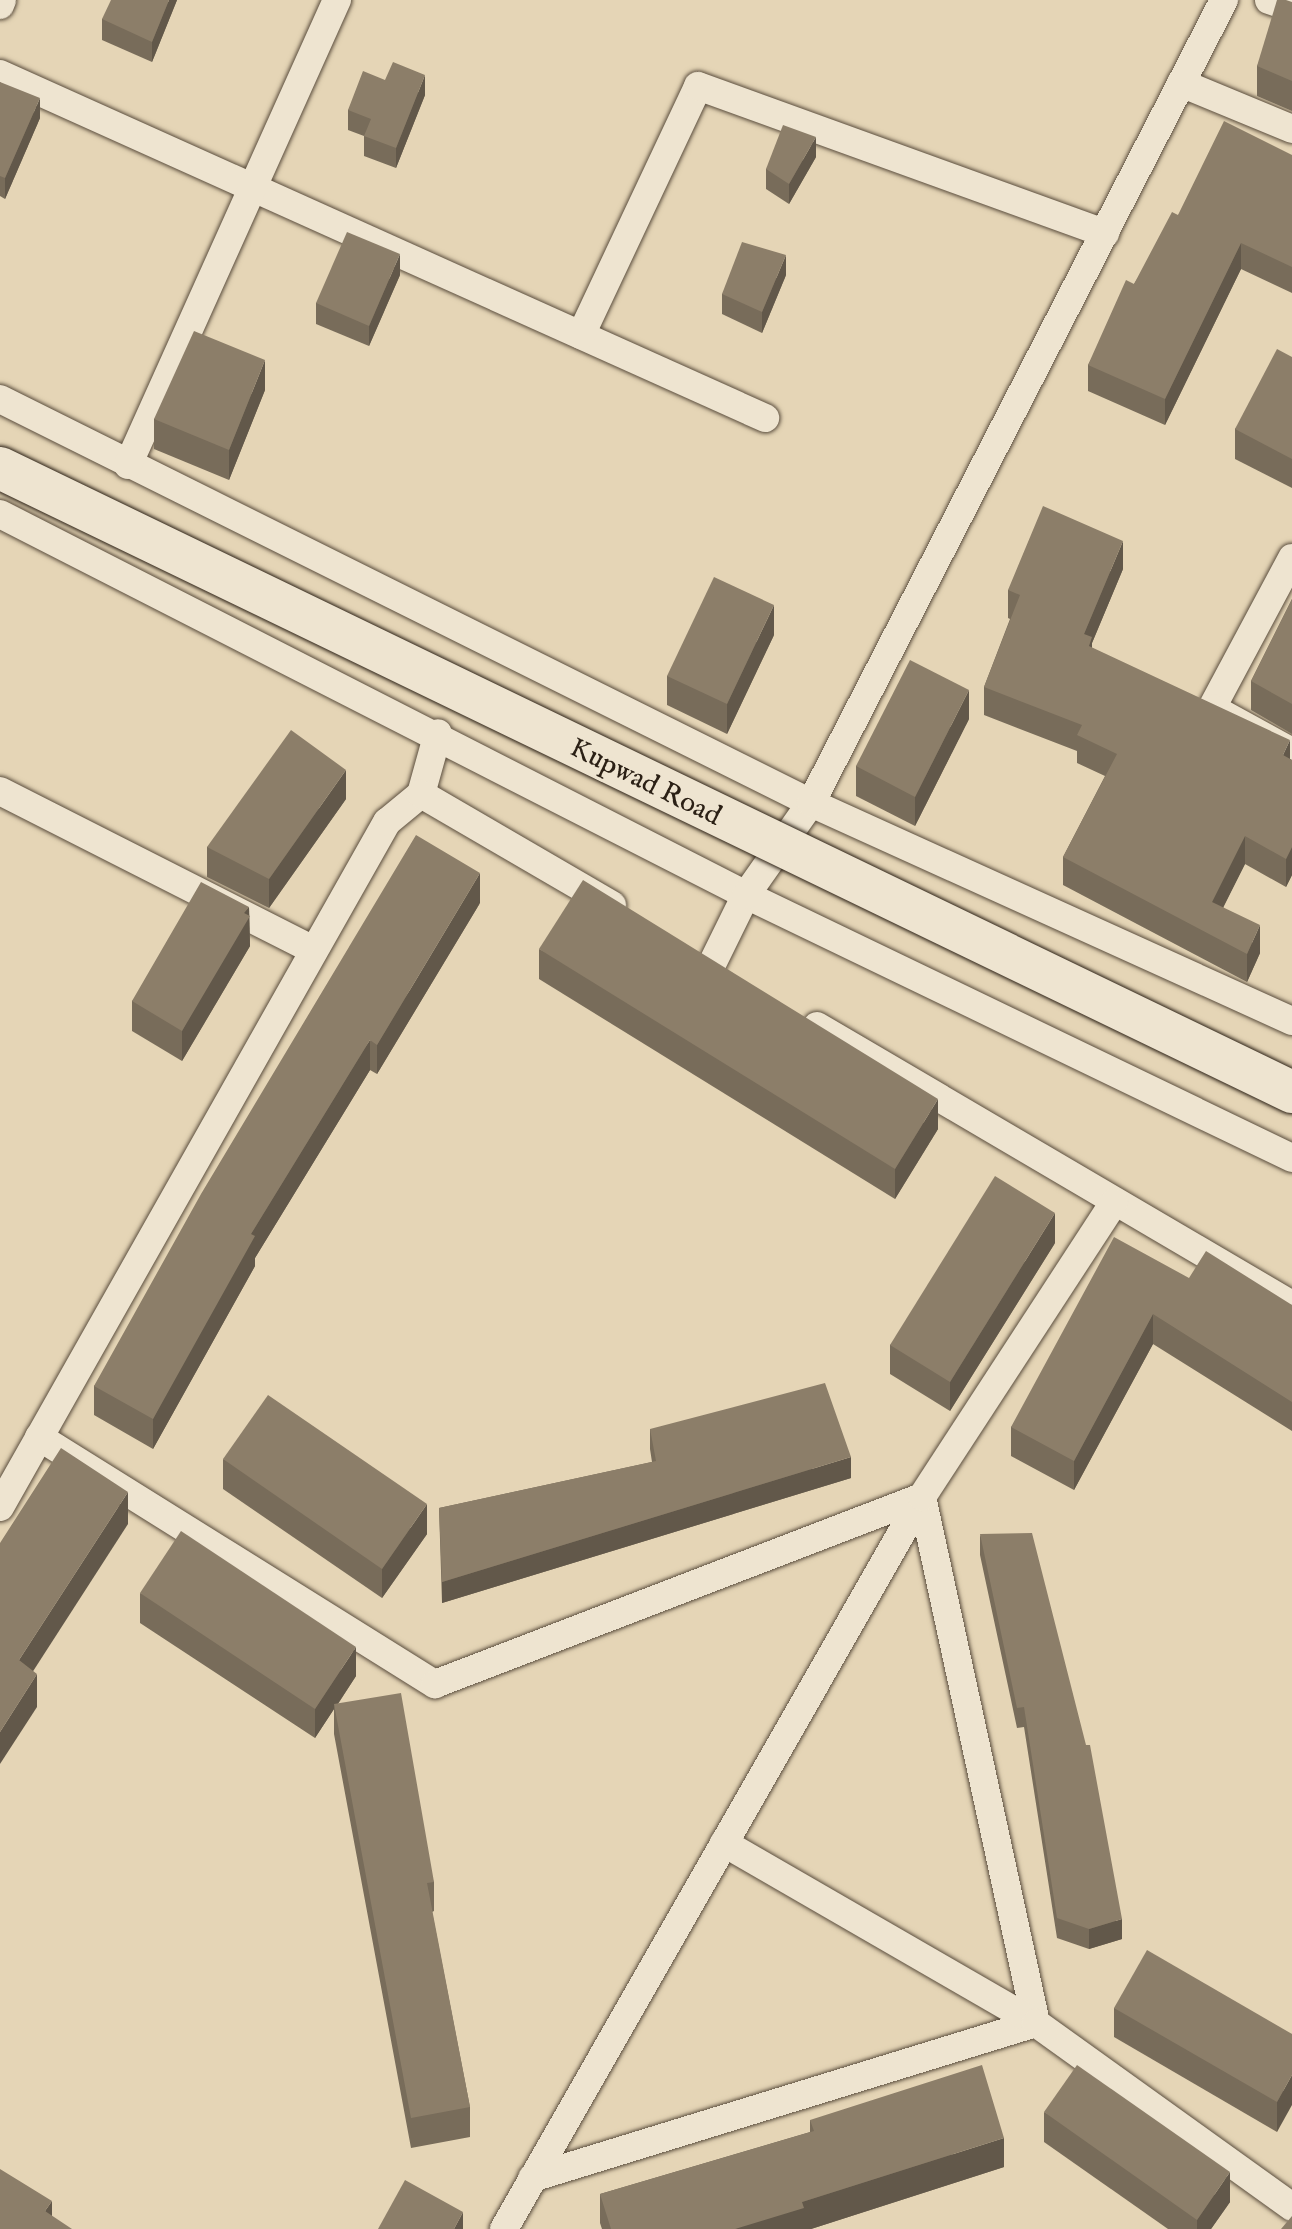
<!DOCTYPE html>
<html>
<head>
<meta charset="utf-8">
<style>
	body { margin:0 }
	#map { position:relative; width:1292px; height:2229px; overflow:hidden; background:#e5d5b6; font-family:"IM FELL English",serif }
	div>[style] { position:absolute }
	.roads { filter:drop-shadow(0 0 2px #5a4d3d) drop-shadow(0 0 2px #5a4d3d) }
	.street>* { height:28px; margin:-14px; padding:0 14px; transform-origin:14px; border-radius:14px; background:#eee4d0 }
	.bridges { filter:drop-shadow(0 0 2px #2b2015) drop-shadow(0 0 2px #2b2015) }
	.secondary-bridge>* { height:42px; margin:-21px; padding:0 21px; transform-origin:21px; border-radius:21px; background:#eee4d0 }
	.wall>* { inset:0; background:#786c5a }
	.shaded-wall>* { inset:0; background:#62584a }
	.building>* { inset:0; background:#8c7e69 }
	span { translate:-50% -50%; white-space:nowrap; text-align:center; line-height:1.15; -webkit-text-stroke:6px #eee4d0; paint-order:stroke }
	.street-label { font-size:28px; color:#2b2015 }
</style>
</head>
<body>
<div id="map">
	<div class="roads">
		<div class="street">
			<div style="left:1269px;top:0;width:24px;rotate:19deg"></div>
			<div style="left:0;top:5px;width:5px;rotate:-68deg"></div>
			<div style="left:0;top:74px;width:839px;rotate:24.21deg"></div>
			<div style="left:1181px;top:83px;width:120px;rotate:22.5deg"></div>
			<div style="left:581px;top:335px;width:275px;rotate:-64.8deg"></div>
			<div style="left:698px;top:86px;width:433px;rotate:19.9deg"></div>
			<div style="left:0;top:399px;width:906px;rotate:26.48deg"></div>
			<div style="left:811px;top:803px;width:528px;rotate:24.38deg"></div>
			<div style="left:128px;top:465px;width:510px;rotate:-65.8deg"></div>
			<div style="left:0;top:514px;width:838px;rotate:27.05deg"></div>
			<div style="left:746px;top:895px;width:606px;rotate:25.72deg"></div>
			<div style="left:1292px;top:558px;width:170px;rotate:118.1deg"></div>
			<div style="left:1212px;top:708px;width:91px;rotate:28.8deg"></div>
			<div style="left:0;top:791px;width:352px;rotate:26.9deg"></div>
			<div style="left:421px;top:794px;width:63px;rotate:-74.4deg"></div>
			<div style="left:712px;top:964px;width:77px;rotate:-63.8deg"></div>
			<div style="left:746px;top:895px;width:113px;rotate:-54.8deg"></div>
			<div style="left:811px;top:803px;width:903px;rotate:-62.78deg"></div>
			<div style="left:817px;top:1026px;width:551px;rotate:30.43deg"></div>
			<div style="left:39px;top:1437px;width:467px;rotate:32deg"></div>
			<div style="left:435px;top:1684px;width:522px;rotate:-21.01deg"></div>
			<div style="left:922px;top:1497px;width:538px;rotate:77.77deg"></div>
			<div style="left:1036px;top:2023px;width:527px;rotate:162.91deg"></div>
			<div style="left:0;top:1507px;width:787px;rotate:-60.54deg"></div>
			<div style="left:387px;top:822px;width:44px;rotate:-39.5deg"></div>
			<div style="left:421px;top:794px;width:221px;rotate:30.2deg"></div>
			<div style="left:724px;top:1843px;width:360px;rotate:30deg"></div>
			<div style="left:1036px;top:2023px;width:315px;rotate:35.7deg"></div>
			<div style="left:504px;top:2229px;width:843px;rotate:-60.27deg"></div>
			<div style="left:922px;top:1497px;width:351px;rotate:-56.9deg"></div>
		</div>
	</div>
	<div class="bridges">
		<div class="secondary-bridge">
			<div style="left:0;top:468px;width:1435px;rotate:25.78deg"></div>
		</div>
	</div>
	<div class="wall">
		<div style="clip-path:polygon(177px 0,152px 62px,102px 40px,102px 19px)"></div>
		<div style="clip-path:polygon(1292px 2px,1292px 111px,1257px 96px,1257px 66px)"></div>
		<div style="clip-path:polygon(385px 80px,425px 95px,396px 168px,364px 156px,364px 136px,348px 130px,348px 110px)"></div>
		<div style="clip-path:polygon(0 82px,40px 118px,5px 199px,0 196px)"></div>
		<div style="clip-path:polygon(1292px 155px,1292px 293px,1241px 269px,1165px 425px,1088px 391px,1088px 365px,1134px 284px,1178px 215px)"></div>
		<div style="clip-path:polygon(816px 157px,789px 204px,766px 189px,766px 169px)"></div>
		<div style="clip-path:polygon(400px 275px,369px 346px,316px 324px,316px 303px)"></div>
		<div style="clip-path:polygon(786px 275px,762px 333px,722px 314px,722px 294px)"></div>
		<div style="clip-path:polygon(1292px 357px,1292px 488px,1235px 459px,1235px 429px)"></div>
		<div style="clip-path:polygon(265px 390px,229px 480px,154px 449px,154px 419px)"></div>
		<div style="clip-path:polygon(1123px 569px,1092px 643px,1092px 648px,1292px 760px,1292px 875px,1286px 887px,1245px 864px,1223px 907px,1260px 953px,1247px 982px,1063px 885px,1063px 857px,1105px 776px,1077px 763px,1077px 751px,984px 715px,984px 687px,1010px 619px,1008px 618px,1008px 590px)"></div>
		<div style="clip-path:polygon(1292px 599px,1292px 734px,1251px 710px,1251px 681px)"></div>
		<div style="clip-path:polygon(774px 635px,727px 734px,667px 705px,667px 676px)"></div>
		<div style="clip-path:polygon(969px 719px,915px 826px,856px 796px,856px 766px)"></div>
		<div style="clip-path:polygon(346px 799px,269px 908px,207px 877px,207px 847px)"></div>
		<div style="clip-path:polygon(480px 903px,377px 1074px,370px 1070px,255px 1258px,255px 1266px,153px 1449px,94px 1415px,94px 1386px)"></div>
		<div style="clip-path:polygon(249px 907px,250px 946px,182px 1061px,132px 1031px,132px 1001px)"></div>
		<div style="clip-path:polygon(539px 949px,938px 1129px,895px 1199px,539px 979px)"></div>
		<div style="clip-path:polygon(1055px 1243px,950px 1411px,890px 1374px,890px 1345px)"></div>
		<div style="clip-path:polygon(1189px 1278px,1292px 1305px,1292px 1431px,1153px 1344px,1074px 1490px,1011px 1456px,1011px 1427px)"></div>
		<div style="clip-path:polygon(650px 1429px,851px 1478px,442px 1603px,439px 1508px,652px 1462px,650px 1449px)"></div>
		<div style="clip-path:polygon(223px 1459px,427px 1534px,382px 1598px,223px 1489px)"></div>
		<div style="clip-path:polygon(980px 1534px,1122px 1939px,1089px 1949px,1057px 1938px,1024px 1727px,1017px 1728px,980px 1555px)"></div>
		<div style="clip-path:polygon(140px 1593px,356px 1676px,338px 1704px,434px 1882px,434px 1911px,432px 1912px,470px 2107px,470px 2137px,411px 2148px,334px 1734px,334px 1709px,315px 1738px,140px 1623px)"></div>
		<div style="clip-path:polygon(1114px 2008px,1292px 2034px,1277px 2132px,1114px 2037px)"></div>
		<div style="clip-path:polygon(1044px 2112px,1230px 2202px,1211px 2229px,1168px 2229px,1044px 2142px)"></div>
		<div style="clip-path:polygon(810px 2120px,1004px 2167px,811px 2229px,602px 2229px,600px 2223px,600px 2194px,810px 2132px)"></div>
	</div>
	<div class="shaded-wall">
		<div style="clip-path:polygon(169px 0,177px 0,152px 62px,152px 42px)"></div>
		<div style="clip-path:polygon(425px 75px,425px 95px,396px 168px,396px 148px)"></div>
		<div style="clip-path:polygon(40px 98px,40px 118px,5px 199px,5px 178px)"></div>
		<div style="clip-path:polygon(816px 137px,816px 157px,789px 204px,789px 184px)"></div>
		<div style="clip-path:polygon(1241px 243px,1241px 269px,1165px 425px,1165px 399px)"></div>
		<div style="clip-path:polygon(400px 254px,400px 275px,369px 346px,369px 326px)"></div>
		<div style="clip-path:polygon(786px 255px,786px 275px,762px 333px,762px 312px)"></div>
		<div style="clip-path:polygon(265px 360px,265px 390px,229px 480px,229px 450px)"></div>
		<div style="clip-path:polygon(1123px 541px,1123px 569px,1092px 643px,1092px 665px,1084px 634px)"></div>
		<div style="clip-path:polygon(774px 605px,774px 635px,727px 734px,727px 704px)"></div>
		<div style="clip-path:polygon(969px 690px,969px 719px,915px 826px,915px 797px)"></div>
		<div style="clip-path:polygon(1290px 740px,1290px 769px,1283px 755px)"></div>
		<div style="clip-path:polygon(346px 770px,346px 799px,269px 908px,269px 879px)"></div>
		<div style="clip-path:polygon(1245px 836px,1245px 864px,1212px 930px,1212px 902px)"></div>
		<div style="clip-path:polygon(1292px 847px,1292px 875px,1286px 887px,1286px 859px)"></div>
		<div style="clip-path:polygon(480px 873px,480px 903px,377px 1074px,377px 1045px)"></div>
		<div style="clip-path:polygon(249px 907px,250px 946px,182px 1061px,182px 1031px,244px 913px)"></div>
		<div style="clip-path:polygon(1260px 925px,1260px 953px,1247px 982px,1247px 954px)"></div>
		<div style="clip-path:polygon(370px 1040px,370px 1070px,255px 1258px,255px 1266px,153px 1449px,153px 1419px,251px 1234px)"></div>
		<div style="clip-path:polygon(938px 1099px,938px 1129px,895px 1199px,895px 1169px)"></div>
		<div style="clip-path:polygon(1055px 1213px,1055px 1243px,950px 1411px,950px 1382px)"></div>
		<div style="clip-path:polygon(1153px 1314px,1153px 1344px,1074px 1490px,1074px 1461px)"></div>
		<div style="clip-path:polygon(851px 1457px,851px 1478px,442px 1603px,442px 1582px)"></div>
		<div style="clip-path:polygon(128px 1492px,128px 1524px,19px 1693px,19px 1660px)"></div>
		<div style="clip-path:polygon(427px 1504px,427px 1534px,382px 1598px,382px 1569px)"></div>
		<div style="clip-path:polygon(356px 1647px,356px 1676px,335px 1708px,334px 1704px,334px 1709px,315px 1738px,315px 1709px)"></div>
		<div style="clip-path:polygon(37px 1674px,37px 1707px,0 1764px,0 1732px)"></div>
		<div style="clip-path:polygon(1122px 1919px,1122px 1939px,1089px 1949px,1089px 1929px)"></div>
		<div style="clip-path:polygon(1292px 2075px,1292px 2105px,1277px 2132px,1277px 2102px)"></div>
		<div style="clip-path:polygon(1004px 2138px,1004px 2167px,811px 2229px,735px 2229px,802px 2202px)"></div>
		<div style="clip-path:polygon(1230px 2172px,1230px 2202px,1211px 2229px,1197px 2229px,1197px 2220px)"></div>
		<div style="clip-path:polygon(52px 2201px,52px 2229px,45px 2211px)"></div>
		<div style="clip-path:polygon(463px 2212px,463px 2229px,454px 2229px)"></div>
	</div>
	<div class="building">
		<div style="clip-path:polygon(111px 0,169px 0,152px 42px,102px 19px)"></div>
		<div style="clip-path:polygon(1277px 0,1286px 0,1292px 2px,1292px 81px,1257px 66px)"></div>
		<div style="clip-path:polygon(393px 62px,425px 75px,396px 148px,364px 136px,371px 119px,348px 110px,363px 71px,385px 80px)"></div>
		<div style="clip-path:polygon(0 82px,40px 98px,5px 178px,0 176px)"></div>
		<div style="clip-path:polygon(1224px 121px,1292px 155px,1292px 267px,1241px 243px,1165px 399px,1088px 365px,1126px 280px,1134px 284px,1172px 212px,1178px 215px)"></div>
		<div style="clip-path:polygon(783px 125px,816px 137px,789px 184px,766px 169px)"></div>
		<div style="clip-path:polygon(347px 232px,400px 254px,369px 326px,316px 303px)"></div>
		<div style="clip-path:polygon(742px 242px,786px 255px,762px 312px,722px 294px)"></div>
		<div style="clip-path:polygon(194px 331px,265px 360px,229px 450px,154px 419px)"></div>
		<div style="clip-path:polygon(1277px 349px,1292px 357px,1292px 459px,1235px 429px)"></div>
		<div style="clip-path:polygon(1043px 506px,1123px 541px,1084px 634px,1092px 637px,1089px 646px,1290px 740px,1283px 755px,1292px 760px,1292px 847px,1286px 859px,1245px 836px,1212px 902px,1260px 925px,1247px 954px,1063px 857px,1117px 754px,1077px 735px,1082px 725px,984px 687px,1020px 595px,1008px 590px)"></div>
		<div style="clip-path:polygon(714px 577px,774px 605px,727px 704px,667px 676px)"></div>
		<div style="clip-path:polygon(1292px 599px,1292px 704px,1251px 681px)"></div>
		<div style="clip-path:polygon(910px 660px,969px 690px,915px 797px,856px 766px)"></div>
		<div style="clip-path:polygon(291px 730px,346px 770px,269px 879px,207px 847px)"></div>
		<div style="clip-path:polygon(416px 835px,480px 873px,377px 1045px,370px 1040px,251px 1234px,255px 1236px,153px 1419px,94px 1386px,201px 1194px)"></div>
		<div style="clip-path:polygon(583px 880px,938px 1099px,895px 1169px,539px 949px)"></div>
		<div style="clip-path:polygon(201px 882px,249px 907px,244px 913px,250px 916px,182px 1031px,132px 1001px)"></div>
		<div style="clip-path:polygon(995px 1176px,1055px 1213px,950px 1382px,890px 1345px)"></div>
		<div style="clip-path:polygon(1114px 1237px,1189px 1278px,1206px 1251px,1292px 1305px,1292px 1402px,1153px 1314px,1074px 1461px,1011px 1427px)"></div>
		<div style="clip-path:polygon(825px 1383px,851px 1457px,442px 1582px,439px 1508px,656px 1461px,650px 1429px)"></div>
		<div style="clip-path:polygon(268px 1395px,427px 1504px,382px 1569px,223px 1459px)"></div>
		<div style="clip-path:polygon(61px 1448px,128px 1492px,19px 1660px,37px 1674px,0 1732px,0 1543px)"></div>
		<div style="clip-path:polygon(181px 1531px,356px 1647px,315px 1709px,140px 1593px)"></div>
		<div style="clip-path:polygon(1032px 1533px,1086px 1745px,1090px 1745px,1122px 1919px,1089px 1929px,1057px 1918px,1024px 1707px,1017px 1708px,980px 1534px)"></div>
		<div style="clip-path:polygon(401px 1693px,434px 1882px,427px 1883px,470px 2107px,411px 2118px,334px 1704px)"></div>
		<div style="clip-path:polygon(1147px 1950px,1292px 2034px,1292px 2075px,1277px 2102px,1114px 2008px)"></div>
		<div style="clip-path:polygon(982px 2065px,1004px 2138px,802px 2202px,804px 2208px,735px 2229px,611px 2229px,600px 2194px,814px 2131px,810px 2120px)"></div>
		<div style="clip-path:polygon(1077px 2065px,1230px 2172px,1197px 2220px,1044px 2112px)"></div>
		<div style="clip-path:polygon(0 2169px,52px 2201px,45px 2211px,72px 2229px,0 2229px)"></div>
		<div style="clip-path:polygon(405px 2180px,463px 2212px,454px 2229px,378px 2229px)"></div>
		<div style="clip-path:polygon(1292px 2216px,1292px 2229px,1281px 2229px)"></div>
	</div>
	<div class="street-label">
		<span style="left:645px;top:783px;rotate:26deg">Kupwad Road</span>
	</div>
</div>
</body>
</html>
